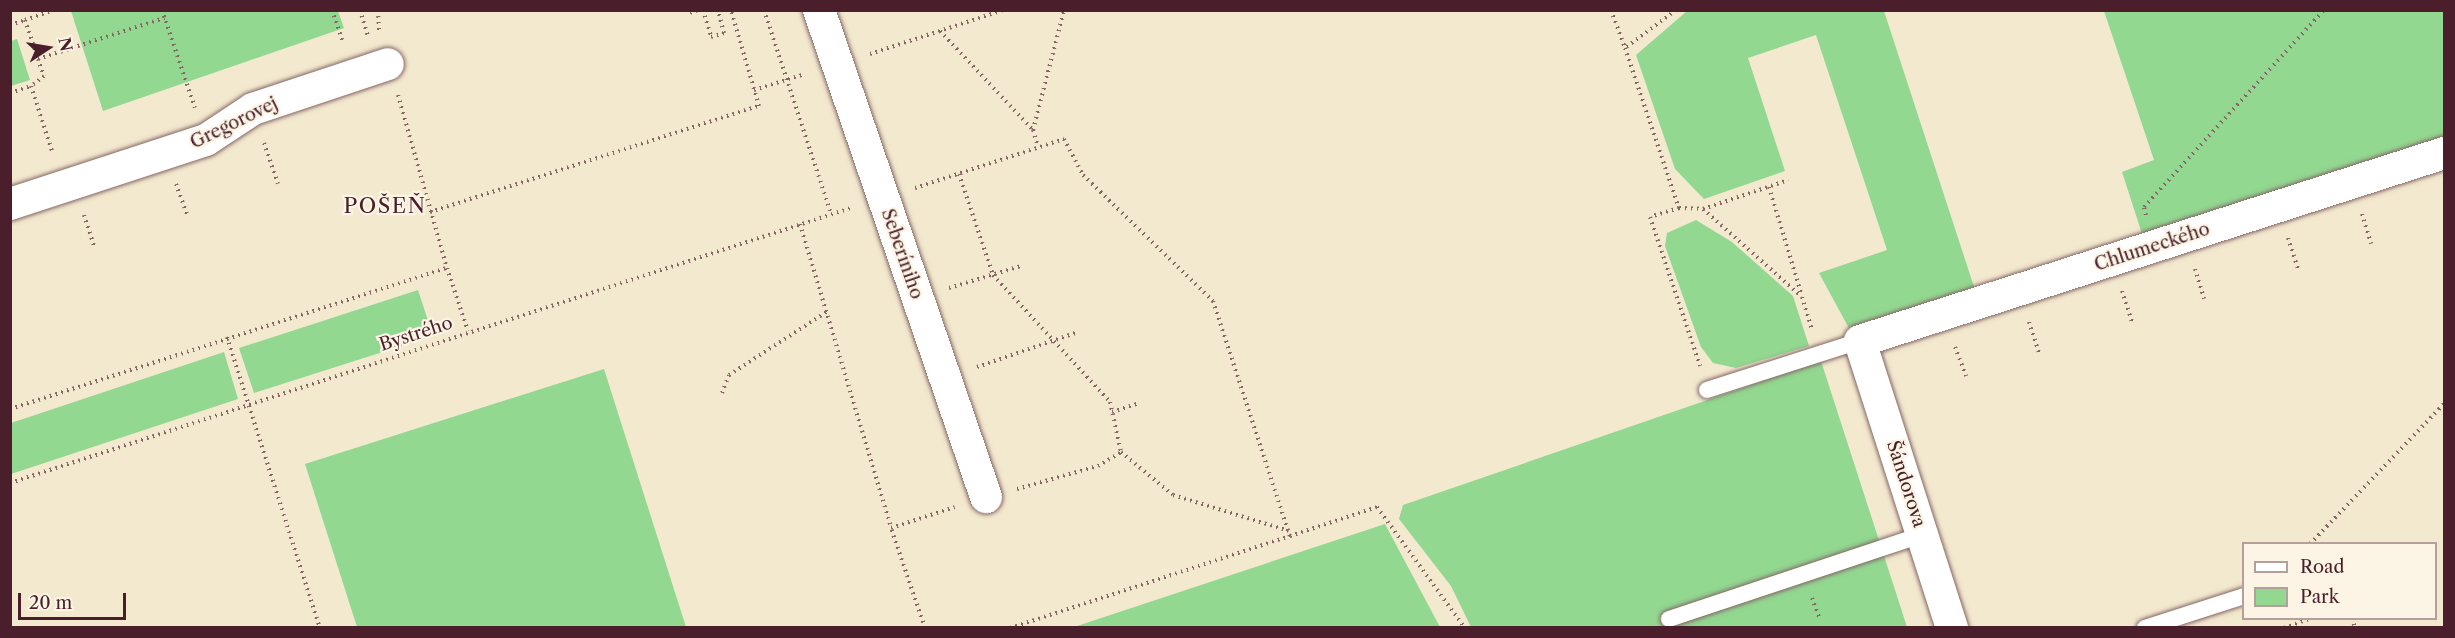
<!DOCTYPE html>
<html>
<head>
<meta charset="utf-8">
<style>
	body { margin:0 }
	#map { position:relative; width:2455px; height:638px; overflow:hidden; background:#f3e9cf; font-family:"Libre Caslon Text",serif }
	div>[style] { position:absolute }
	.green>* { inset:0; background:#92d891 }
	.path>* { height:4px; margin-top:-2px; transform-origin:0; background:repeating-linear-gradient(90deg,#856664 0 1.5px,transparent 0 6px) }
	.roads { filter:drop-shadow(0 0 2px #856664) drop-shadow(0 0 2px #856664) }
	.lane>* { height:16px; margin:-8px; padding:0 8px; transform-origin:8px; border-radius:8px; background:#fff }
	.street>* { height:32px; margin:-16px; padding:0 16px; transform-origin:16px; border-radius:16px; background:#fff }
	span { translate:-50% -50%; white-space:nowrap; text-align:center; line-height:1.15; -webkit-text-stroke:4.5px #fcf5e5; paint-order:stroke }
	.street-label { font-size:18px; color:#4a1f2b }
	.quarter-label { font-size:21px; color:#4a1f2b; letter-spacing:1.5px }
	.frame { position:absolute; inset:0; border:12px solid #4a1f2b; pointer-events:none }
	.legend { position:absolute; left:2242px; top:542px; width:195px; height:78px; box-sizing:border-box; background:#fcf5e5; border:2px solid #b59f9b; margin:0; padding:8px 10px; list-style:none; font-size:18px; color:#4a1f2b }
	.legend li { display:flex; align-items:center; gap:12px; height:30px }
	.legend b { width:30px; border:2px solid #b59f9b }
	.north { position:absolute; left:18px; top:18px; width:60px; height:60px; -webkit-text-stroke:4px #fcf5e5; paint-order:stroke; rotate:78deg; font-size:16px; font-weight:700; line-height:24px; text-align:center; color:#4a1f2b }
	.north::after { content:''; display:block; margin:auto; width:21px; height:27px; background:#4a1f2b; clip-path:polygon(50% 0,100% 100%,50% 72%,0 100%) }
	.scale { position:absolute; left:18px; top:593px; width:108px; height:27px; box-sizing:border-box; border:3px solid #4a1f2b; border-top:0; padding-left:8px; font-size:18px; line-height:21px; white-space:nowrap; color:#4a1f2b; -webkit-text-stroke:4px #fcf5e5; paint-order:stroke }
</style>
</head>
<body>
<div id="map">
	<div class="green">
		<div style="clip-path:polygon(71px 11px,338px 11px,344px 28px,103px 111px)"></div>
		<div style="clip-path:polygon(1687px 11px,1884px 11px,1976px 293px,1851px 332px,1819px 273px,1887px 250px,1816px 35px,1748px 58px,1785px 171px,1704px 199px,1675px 169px,1636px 55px)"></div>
		<div style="clip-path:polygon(2104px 11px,2444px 11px,2444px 145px,2143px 237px,2122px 172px,2154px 160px)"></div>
		<div style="clip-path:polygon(17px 39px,30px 80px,11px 86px,11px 41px)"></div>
		<div style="clip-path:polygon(1696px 220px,1732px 242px,1793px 296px,1809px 346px,1736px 368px,1713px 363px,1701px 347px,1665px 246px,1667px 233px)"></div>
		<div style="clip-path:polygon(418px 290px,433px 336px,254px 393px,239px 348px)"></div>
		<div style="clip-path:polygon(224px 352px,238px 399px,11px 474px,11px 423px)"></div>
		<div style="clip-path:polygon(1821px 361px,1907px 627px,1471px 627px,1451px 586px,1399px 519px,1403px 505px)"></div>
		<div style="clip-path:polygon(604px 369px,686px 627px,357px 627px,305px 464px)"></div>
		<div style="clip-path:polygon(1385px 524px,1440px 627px,1074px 627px)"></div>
	</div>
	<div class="path">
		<div style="left:162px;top:10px;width:103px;rotate:71.4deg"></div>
		<div style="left:332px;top:10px;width:34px;rotate:71deg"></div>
		<div style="left:360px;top:10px;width:27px;rotate:73deg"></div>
		<div style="left:378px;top:10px;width:21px;rotate:87deg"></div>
		<div style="left:703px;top:10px;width:28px;rotate:73deg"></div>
		<div style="left:711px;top:37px;width:14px;rotate:-17deg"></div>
		<div style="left:724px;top:33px;width:24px;rotate:-105deg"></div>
		<div style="left:764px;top:10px;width:215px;rotate:71.8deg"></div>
		<div style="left:1611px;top:10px;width:40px;rotate:69.8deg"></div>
		<div style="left:1676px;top:10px;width:64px;rotate:143.3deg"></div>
		<div style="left:1625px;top:48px;width:169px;rotate:71.4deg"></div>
		<div style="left:1679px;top:208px;width:30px;rotate:163deg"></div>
		<div style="left:1650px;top:217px;width:157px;rotate:71.4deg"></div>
		<div style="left:690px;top:13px;width:9px;rotate:-21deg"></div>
		<div style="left:25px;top:20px;width:31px;rotate:-19deg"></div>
		<div style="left:10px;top:25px;width:16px;rotate:-18deg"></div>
		<div style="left:25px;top:20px;width:41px;rotate:71.6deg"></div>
		<div style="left:38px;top:59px;width:18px;rotate:71deg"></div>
		<div style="left:44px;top:76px;width:16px;rotate:142deg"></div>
		<div style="left:940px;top:31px;width:136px;rotate:46.8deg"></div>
		<div style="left:1033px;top:130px;width:124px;rotate:-75.5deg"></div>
		<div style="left:870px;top:54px;width:140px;rotate:-18.3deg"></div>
		<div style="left:38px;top:59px;width:133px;rotate:-18deg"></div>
		<div style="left:754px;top:90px;width:53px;rotate:-17.4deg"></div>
		<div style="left:10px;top:93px;width:22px;rotate:-18deg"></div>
		<div style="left:31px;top:86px;width:71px;rotate:72.1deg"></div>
		<div style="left:398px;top:95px;width:180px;rotate:74.2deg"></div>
		<div style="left:1033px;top:130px;width:17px;rotate:73deg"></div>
		<div style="left:264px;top:143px;width:43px;rotate:71.1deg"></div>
		<div style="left:959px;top:174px;width:107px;rotate:71.4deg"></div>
		<div style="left:993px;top:275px;width:173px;rotate:47.3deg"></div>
		<div style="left:1110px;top:402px;width:51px;rotate:77.6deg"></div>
		<div style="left:1121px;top:452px;width:67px;rotate:39.6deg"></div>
		<div style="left:1173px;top:495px;width:121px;rotate:17.2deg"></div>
		<div style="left:176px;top:184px;width:33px;rotate:70deg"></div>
		<div style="left:1769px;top:187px;width:114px;rotate:73.2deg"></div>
		<div style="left:915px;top:188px;width:157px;rotate:-18.2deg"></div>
		<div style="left:1064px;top:139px;width:41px;rotate:62.2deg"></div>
		<div style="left:1083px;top:175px;width:181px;rotate:44.1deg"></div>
		<div style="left:1213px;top:301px;width:247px;rotate:71.9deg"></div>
		<div style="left:1290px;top:536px;width:92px;rotate:-18.4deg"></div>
		<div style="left:1377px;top:507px;width:150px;rotate:54deg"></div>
		<div style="left:1679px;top:208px;width:24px;rotate:2deg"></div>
		<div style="left:1703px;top:209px;width:132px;rotate:41.6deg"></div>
		<div style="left:1802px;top:297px;width:34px;rotate:73deg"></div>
		<div style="left:1703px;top:209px;width:90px;rotate:-18.8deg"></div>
		<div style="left:430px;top:212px;width:346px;rotate:-17.9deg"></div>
		<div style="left:759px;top:106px;width:100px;rotate:-106.3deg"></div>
		<div style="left:2362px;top:214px;width:31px;rotate:73deg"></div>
		<div style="left:84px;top:215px;width:32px;rotate:72deg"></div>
		<div style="left:2146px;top:215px;width:8px;rotate:-104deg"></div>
		<div style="left:2144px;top:207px;width:267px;rotate:-47.6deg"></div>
		<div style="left:800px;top:224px;width:317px;rotate:73.3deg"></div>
		<div style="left:2288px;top:238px;width:32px;rotate:72deg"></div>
		<div style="left:2195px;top:269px;width:31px;rotate:73deg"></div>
		<div style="left:949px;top:288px;width:75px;rotate:-17deg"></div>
		<div style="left:2122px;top:291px;width:33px;rotate:72deg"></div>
		<div style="left:2029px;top:322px;width:33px;rotate:72deg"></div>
		<div style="left:227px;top:337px;width:305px;rotate:72.3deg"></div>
		<div style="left:1955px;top:347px;width:31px;rotate:69deg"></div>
		<div style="left:977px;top:367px;width:107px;rotate:-19.1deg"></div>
		<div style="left:722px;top:393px;width:19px;rotate:-69deg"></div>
		<div style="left:729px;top:375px;width:118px;rotate:-32.9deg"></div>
		<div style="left:10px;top:409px;width:459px;rotate:-17.9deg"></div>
		<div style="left:447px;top:268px;width:66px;rotate:71.6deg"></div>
		<div style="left:1112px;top:412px;width:26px;rotate:-18deg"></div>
		<div style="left:10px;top:483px;width:885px;rotate:-18.11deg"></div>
		<div style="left:1017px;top:489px;width:84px;rotate:-15.9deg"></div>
		<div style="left:1098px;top:466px;width:27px;rotate:-31deg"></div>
		<div style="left:2310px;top:544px;width:194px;rotate:-46.3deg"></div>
		<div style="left:1812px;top:598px;width:20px;rotate:70deg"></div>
		<div style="left:2352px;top:618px;width:10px;rotate:73deg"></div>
		<div style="left:925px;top:628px;width:106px;rotate:-108.8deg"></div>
		<div style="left:891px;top:528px;width:67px;rotate:-18.2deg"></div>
		<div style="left:1010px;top:628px;width:295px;rotate:-18.2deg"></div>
		<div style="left:2284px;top:628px;width:27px;rotate:-20deg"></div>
	</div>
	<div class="roads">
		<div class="lane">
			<div style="left:1707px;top:390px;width:161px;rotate:-17.8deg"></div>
			<div style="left:1669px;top:619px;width:267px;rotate:-18.4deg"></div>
			<div style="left:2145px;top:628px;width:104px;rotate:-17.9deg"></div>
		</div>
		<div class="street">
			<div style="left:819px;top:10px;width:515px;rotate:71.07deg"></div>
			<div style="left:10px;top:204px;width:206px;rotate:-18.1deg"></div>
			<div style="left:206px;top:140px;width:56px;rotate:-33.4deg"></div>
			<div style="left:253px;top:109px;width:142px;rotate:-18.4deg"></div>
			<div style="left:1952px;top:628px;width:301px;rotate:-107.8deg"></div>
			<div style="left:1860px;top:341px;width:614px;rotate:-17.84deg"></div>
		</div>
	</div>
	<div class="street-label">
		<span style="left:234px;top:123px;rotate:-26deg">Gregorovej</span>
		<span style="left:2152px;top:247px;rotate:-18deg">Chlumeckého</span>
		<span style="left:902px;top:254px;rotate:71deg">Seberíniho</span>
		<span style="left:416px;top:334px;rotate:-18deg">Bystrého</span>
		<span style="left:1906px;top:484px;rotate:72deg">Šándorova</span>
	</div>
	<div class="quarter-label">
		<span style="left:385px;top:206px">POŠEŇ</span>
	</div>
	<div class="frame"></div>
	<ul class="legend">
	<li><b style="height:8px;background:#fff"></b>Road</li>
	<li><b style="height:16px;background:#92d891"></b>Park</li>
	</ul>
	<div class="north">N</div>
	<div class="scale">20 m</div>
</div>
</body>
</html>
